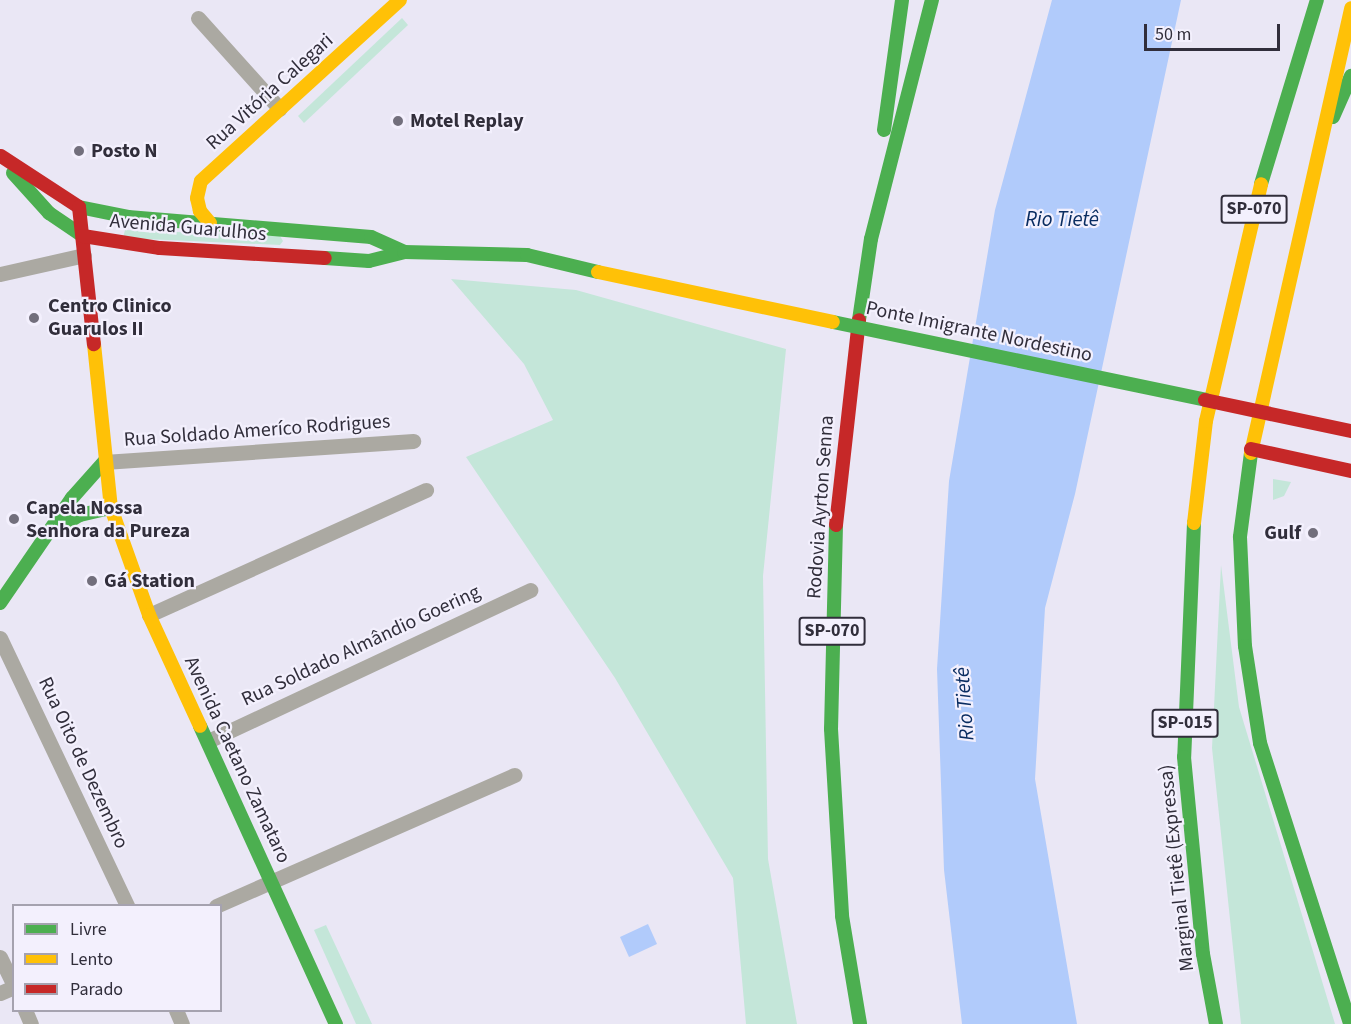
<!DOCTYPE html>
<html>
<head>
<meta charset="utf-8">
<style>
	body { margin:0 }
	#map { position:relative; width:1351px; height:1024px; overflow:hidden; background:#eae7f5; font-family:"Source Sans 3",sans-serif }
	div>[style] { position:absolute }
	.green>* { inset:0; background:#c4e6d9 }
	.water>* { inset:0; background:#b1cbfb }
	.street>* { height:15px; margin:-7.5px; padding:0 7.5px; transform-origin:7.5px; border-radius:7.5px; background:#aba9a2 }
	.fast>* { height:14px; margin:-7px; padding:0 7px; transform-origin:7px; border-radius:7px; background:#4caf50 }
	.slow>* { height:14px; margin:-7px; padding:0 7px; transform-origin:7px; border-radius:7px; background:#ffc107 }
	.jam>* { height:14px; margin:-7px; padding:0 7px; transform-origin:7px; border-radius:7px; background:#c62828 }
	.fast-bridge>* { height:14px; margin:-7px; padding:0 7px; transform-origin:7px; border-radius:7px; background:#4caf50 }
	.slow-bridge>* { height:14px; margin:-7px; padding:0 7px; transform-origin:7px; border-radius:7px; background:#ffc107 }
	.jam-bridge>* { height:14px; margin:-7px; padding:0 7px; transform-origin:7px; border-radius:7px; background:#c62828 }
	.dots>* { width:16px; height:16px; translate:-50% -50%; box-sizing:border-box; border:3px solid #f3f0fd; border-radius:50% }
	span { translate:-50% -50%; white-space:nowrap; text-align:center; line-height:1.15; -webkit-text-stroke:4.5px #f3f0fd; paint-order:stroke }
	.shield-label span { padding:2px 4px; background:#f3f0fd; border:2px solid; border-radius:4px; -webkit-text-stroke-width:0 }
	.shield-label { font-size:18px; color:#312e3b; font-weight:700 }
	.street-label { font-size:20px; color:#312e3b }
	.poi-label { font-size:20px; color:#312e3b; font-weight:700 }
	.left { translate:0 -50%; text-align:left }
	.right { translate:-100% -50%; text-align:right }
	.water-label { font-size:21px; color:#092c61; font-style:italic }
	.legend { position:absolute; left:12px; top:904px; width:210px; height:108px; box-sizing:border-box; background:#f3f0fd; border:2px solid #a5a2af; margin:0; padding:8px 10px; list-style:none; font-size:18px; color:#312e3b }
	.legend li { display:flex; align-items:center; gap:12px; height:30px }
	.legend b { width:30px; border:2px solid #a5a2af }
	.scale { position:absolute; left:1144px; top:24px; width:136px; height:27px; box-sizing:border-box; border:3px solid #312e3b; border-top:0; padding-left:8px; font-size:18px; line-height:21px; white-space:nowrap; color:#312e3b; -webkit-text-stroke:4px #f3f0fd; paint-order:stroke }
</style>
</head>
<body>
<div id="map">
	<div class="green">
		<div style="clip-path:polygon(402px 18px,408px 25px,304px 123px,298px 116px)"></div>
		<div style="clip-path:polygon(125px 230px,280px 236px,283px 241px,280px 245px,123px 238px)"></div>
		<div style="clip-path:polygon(451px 279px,576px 290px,786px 349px,763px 576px,768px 859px,797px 1024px,746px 1024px,733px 878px,615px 678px,466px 457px,553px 420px,524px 364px)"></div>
		<div style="clip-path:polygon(1273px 479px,1291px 482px,1284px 496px,1273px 500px)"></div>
		<div style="clip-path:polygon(1221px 565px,1239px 707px,1335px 1024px,1241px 1024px,1212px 748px)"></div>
		<div style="clip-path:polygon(326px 925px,372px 1024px,356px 1024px,314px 930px)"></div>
	</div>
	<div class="water">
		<div style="clip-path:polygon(1052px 0,1181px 0,1075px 494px,1045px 608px,1035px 779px,1077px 1024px,962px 1024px,944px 870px,937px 669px,949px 481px,995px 210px)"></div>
		<div style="clip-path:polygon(648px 924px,657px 944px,629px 957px,620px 937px)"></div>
	</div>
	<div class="street">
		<div style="left:198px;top:18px;width:122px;rotate:48deg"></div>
		<div style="left:0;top:274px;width:86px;rotate:-12.7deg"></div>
		<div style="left:104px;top:462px;width:310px;rotate:-3.9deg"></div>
		<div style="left:149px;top:615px;width:304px;rotate:-24.3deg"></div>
		<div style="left:0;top:638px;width:297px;rotate:64.6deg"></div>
		<div style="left:208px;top:741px;width:356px;rotate:-25.1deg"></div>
		<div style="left:216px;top:906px;width:326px;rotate:-23.7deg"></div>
		<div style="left:0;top:957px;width:32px;rotate:64deg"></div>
		<div style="left:0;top:993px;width:15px;rotate:-23deg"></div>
		<div style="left:25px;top:1010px;width:15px;rotate:67deg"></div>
		<div style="left:176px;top:1010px;width:15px;rotate:67deg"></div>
	</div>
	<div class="fast">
		<div style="left:1333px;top:117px;width:45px;rotate:-66.3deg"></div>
		<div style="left:884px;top:130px;width:131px;rotate:-82.1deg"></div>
		<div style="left:13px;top:173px;width:54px;rotate:48deg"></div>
		<div style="left:49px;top:213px;width:41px;rotate:34.1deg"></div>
		<div style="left:1261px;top:184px;width:192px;rotate:-73.1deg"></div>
		<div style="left:79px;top:207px;width:50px;rotate:11.5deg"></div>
		<div style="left:128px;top:217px;width:244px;rotate:4.7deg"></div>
		<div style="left:371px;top:237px;width:36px;rotate:24deg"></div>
		<div style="left:325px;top:258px;width:44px;rotate:3.9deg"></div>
		<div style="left:369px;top:261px;width:36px;rotate:-14deg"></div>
		<div style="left:404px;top:252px;width:123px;rotate:1.4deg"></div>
		<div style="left:527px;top:255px;width:73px;rotate:13.5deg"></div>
		<div style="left:859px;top:320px;width:82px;rotate:-81.6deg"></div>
		<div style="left:871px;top:239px;width:247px;rotate:-75.7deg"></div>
		<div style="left:1251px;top:453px;width:85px;rotate:97.5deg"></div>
		<div style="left:1240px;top:537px;width:109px;rotate:87.4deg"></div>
		<div style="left:1245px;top:646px;width:98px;rotate:81.2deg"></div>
		<div style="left:1260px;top:743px;width:295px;rotate:72.2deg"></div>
		<div style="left:1194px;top:523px;width:234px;rotate:92.4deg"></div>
		<div style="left:1184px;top:757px;width:198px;rotate:84.5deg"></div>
		<div style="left:1203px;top:954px;width:71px;rotate:79.5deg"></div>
		<div style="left:836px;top:525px;width:204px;rotate:91.4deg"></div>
		<div style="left:831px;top:729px;width:187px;rotate:86.6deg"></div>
		<div style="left:842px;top:916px;width:109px;rotate:80.5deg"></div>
		<div style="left:53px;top:531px;width:31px;rotate:-31deg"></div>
		<div style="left:80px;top:515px;width:32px;rotate:-13deg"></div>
		<div style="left:0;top:603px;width:127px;rotate:-55.6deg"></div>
		<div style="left:72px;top:498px;width:48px;rotate:-48.4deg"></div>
		<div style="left:200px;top:726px;width:328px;rotate:65.5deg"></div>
	</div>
	<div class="slow">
		<div style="left:210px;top:223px;width:16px;rotate:-130deg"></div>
		<div style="left:200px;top:211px;width:13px;rotate:-103deg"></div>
		<div style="left:197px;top:198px;width:17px;rotate:-77deg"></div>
		<div style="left:201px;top:181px;width:269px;rotate:-42.3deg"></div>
		<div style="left:94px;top:344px;width:165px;rotate:84.1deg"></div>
		<div style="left:111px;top:508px;width:114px;rotate:70.4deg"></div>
		<div style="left:149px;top:615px;width:122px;rotate:65.3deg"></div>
		<div style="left:1251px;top:453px;width:456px;rotate:-77.3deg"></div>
		<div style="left:1194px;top:523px;width:103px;rotate:-83.3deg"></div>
		<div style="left:1206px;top:421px;width:243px;rotate:-76.9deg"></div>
	</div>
	<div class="jam">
		<div style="left:1px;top:156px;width:93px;rotate:33.2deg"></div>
		<div style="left:79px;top:207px;width:138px;rotate:83.8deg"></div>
		<div style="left:83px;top:236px;width:78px;rotate:8.9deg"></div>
		<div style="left:160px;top:248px;width:165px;rotate:3.5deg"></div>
		<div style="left:1251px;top:449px;width:102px;rotate:12.4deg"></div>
		<div style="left:836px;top:525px;width:206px;rotate:-83.6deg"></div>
	</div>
	<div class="fast-bridge">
		<div style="left:833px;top:322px;width:380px;rotate:11.8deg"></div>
	</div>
	<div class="slow-bridge">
		<div style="left:598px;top:272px;width:240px;rotate:12deg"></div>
	</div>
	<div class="jam-bridge">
		<div style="left:1205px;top:400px;width:149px;rotate:12deg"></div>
	</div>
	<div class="dots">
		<div style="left:398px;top:121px;background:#726f7c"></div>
		<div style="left:79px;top:151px;background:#726f7c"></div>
		<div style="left:34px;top:318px;background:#726f7c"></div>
		<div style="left:14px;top:519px;background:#726f7c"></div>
		<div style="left:1313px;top:533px;background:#726f7c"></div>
		<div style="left:92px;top:581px;background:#726f7c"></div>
	</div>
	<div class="shield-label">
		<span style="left:1254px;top:209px">SP-070</span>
		<span style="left:832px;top:631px">SP-070</span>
		<span style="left:1185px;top:723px">SP-015</span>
	</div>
	<div class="street-label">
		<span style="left:270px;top:92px;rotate:-42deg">Rua Vitória Calegari</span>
		<span style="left:188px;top:228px;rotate:5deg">Avenida Guarulhos</span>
		<span style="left:979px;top:332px;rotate:12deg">Ponte Imigrante Nordestino</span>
		<span style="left:257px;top:431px;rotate:-4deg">Rua Soldado Ameríco Rodrigues</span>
		<span style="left:821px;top:507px;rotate:-86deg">Rodovia Ayrton Senna</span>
		<span style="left:361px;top:646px;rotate:-25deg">Rua Soldado Almândio Goering</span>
		<span style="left:237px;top:760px;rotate:65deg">Avenida Caetano Zamataro</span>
		<span style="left:83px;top:763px;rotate:65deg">Rua Oito de Dezembro</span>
		<span style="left:1177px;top:868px;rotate:-96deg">Marginal Tietê (Expressa)</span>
	</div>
	<div class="poi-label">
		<span class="left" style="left:410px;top:121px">Motel Replay</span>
		<span class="left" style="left:91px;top:151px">Posto N</span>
		<span class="left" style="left:48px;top:318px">Centro Clinico<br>Guarulos II</span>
		<span class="left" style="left:26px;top:520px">Capela Nossa<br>Senhora da Pureza</span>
		<span class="right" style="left:1301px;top:533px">Gulf</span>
		<span class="left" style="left:104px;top:581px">Gá Station</span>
	</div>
	<div class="water-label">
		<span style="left:1062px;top:219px">Rio Tietê</span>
		<span style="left:964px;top:704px;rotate:-94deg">Rio Tietê</span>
	</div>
	<ul class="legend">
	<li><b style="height:8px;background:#4caf50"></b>Livre</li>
	<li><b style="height:8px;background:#ffc107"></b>Lento</li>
	<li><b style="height:8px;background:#c62828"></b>Parado</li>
	</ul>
	<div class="scale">50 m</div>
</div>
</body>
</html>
